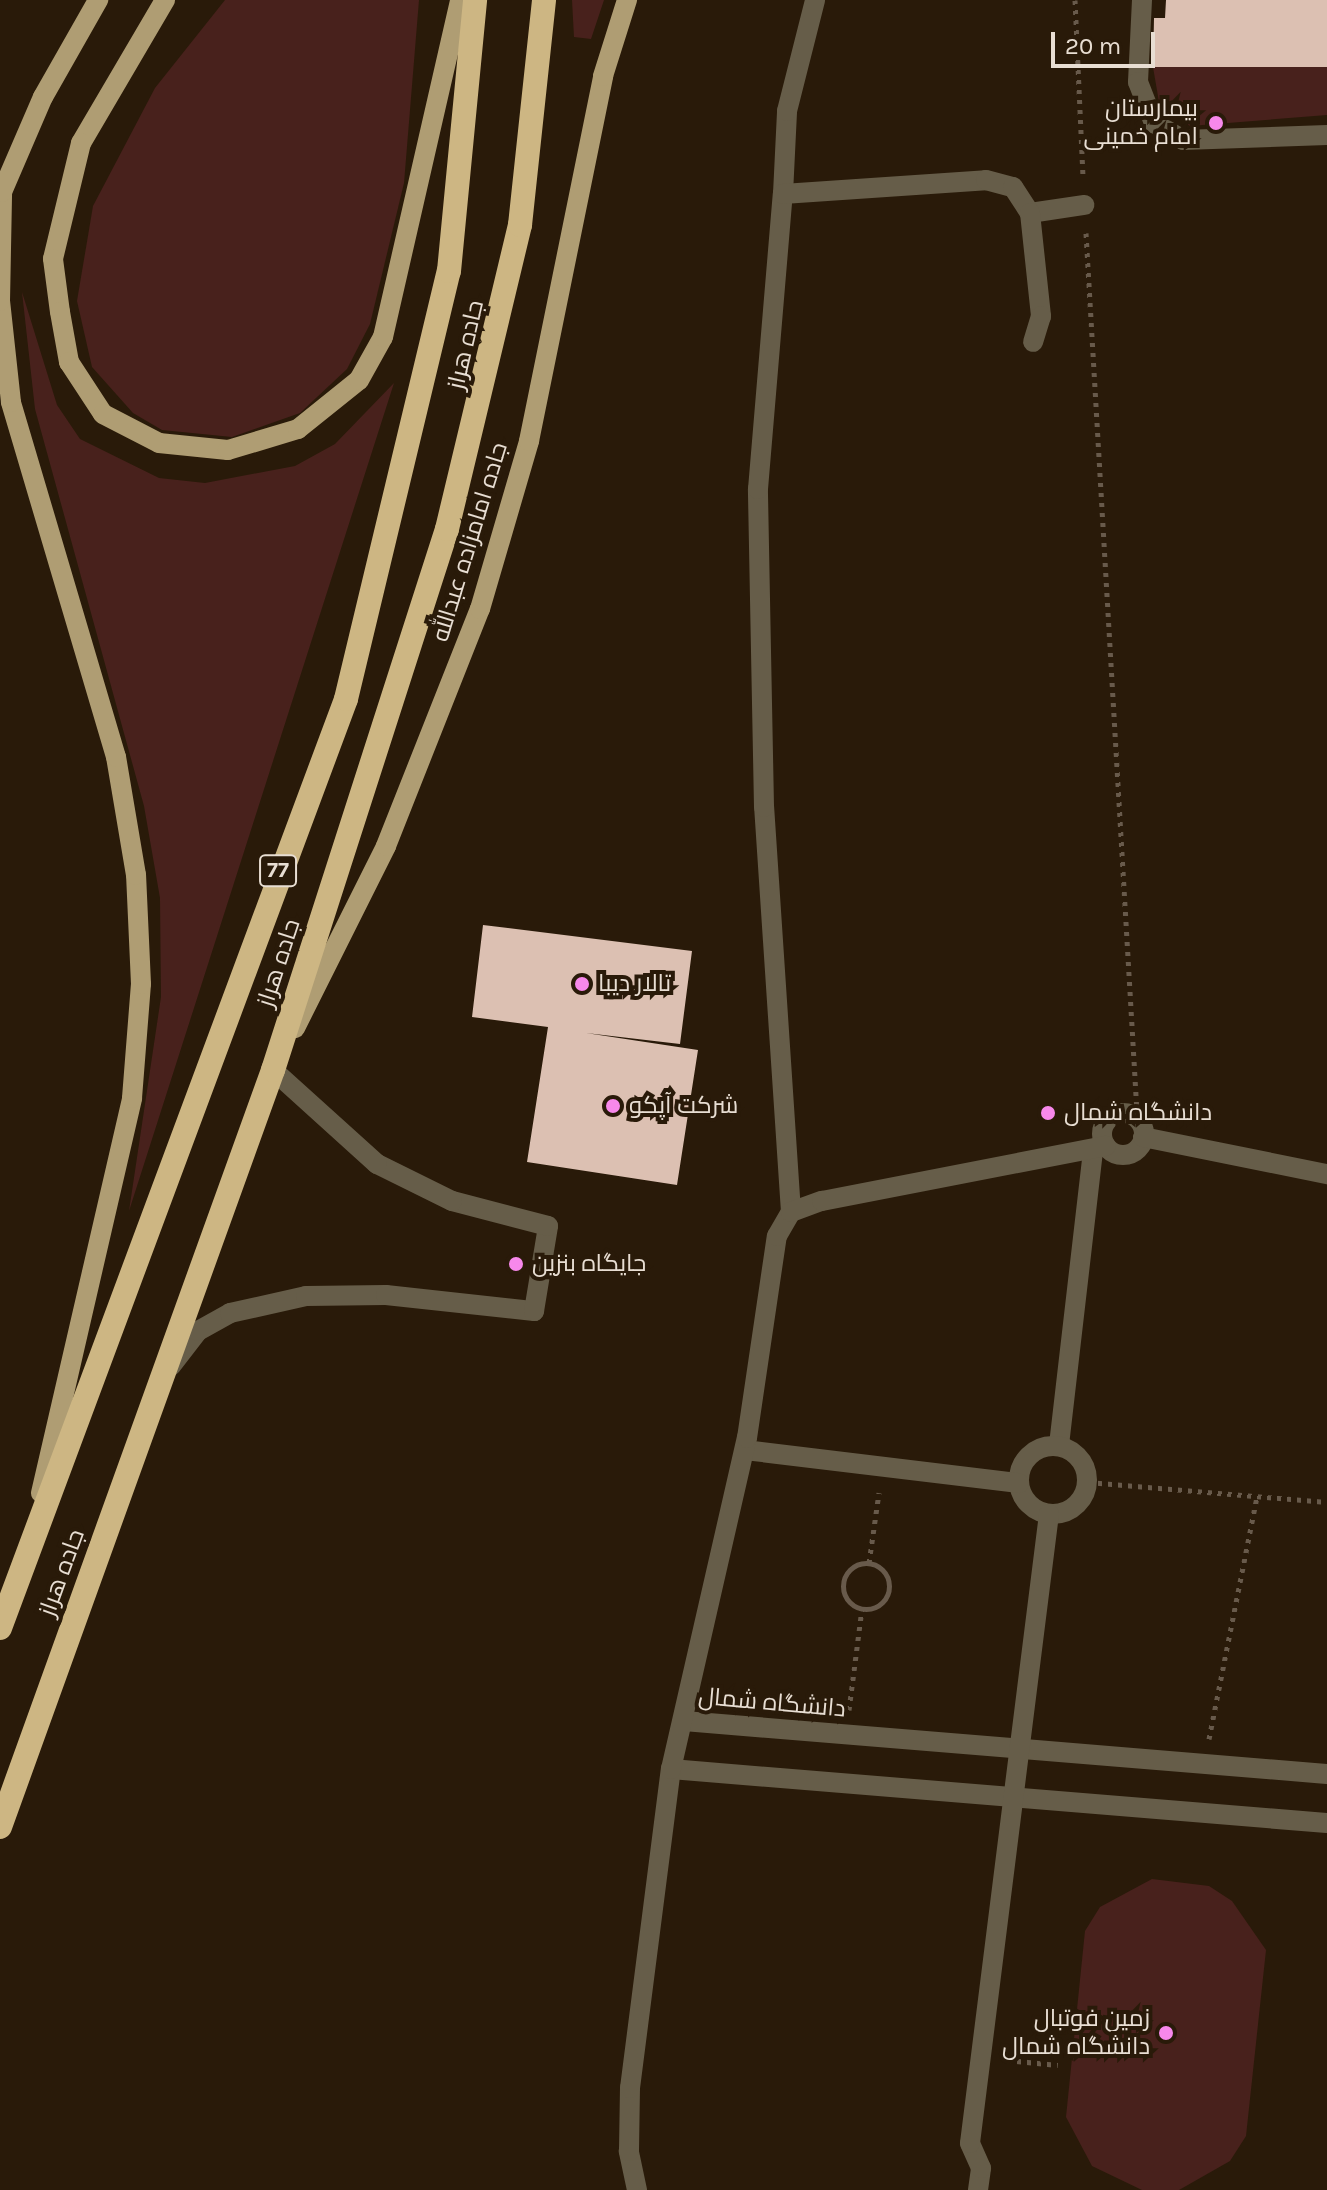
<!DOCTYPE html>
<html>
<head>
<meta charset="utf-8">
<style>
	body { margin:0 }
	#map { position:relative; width:1327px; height:2190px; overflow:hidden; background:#291a09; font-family:Karla,Cairo,sans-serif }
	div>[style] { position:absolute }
	.green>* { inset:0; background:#48211c }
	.building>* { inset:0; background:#dcc0b2 }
	.path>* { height:5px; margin-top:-2.5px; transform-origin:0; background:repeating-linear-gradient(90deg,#685a4b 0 4px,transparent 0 10px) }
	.path>.ring { margin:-2.5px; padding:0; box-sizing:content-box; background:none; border:5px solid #685a4b; border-radius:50% }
	.lane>* { height:20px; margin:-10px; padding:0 10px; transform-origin:10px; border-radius:10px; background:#665d49 }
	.street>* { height:20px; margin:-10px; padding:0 10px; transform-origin:10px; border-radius:10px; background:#665d49 }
	.street>.ring { margin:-10px; padding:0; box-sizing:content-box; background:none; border:20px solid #665d49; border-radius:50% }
	.primary>* { height:20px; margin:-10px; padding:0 10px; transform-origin:10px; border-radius:10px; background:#af9d73 }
	.highway>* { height:24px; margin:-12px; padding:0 12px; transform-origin:12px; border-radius:12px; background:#cdb683 }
	.dots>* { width:22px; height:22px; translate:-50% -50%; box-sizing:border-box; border:4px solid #291a09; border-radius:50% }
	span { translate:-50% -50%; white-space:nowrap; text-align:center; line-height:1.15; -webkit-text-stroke:8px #291a09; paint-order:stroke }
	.shield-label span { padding:2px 6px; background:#291a09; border:2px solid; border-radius:6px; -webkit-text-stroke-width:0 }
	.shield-label { font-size:22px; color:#e8ded3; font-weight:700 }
	.poi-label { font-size:24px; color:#e8ded3 }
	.right { translate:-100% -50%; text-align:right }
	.left { translate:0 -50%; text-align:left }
	.street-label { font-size:24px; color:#e8ded3 }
	.scale { position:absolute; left:1051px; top:32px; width:104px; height:36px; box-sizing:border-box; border:4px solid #e8ded3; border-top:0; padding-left:10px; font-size:24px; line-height:28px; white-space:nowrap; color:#e8ded3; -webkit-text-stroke:6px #291a09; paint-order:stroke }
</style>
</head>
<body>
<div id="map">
	<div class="green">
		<div style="clip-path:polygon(225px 0,419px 0,404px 183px,370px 324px,347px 369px,300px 413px,232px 437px,162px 430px,133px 413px,92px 367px,77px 301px,93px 206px,155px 88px)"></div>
		<div style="clip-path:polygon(572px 0,604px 0,591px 39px,574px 37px)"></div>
		<div style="clip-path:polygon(1153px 67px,1327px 67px,1327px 115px,1190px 126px,1159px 102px)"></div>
		<div style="clip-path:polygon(22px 292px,57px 405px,80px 439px,159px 478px,205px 483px,295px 466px,335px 444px,394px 383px,129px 1211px,161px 997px,160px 898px,144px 806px,35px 409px)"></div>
		<div style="clip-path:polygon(1152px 1879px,1209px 1886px,1232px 1901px,1266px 1950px,1246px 2136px,1230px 2161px,1179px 2190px,1142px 2190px,1092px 2166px,1066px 2117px,1085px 1931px,1100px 1907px)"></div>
	</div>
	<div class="building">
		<div style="clip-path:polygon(1166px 0,1327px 0,1327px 67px,1153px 67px,1154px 18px,1165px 18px)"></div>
		<div style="clip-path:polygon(483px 925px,692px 951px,680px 1044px,586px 1033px,698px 1050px,677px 1185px,527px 1162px,548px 1027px,472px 1017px)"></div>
	</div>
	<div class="path">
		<div style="left:1075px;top:0;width:179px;rotate:87.4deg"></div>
		<div style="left:1086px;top:233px;width:881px;rotate:86.68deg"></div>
		<div style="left:1088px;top:1482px;width:240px;rotate:4.8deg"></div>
		<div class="ring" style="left:843px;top:1563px;width:41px;height:41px"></div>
		<div style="left:869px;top:1563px;width:71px;rotate:-81.9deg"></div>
		<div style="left:849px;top:1710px;width:102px;rotate:-82.7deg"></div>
		<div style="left:1209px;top:1739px;width:248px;rotate:-78.8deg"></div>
		<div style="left:1007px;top:2060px;width:51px;rotate:5.6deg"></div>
	</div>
	<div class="lane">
		<div style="left:1142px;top:0;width:82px;rotate:92.8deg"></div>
		<div style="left:1138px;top:82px;width:44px;rotate:68.7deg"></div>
		<div style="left:1154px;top:123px;width:34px;rotate:30deg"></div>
		<div style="left:1183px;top:140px;width:144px;rotate:-2deg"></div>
		<div style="left:171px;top:1366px;width:44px;rotate:-52.4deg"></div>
		<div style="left:198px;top:1331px;width:37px;rotate:-29deg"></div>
		<div style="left:230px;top:1313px;width:78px;rotate:-12.6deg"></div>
		<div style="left:306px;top:1296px;width:80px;rotate:-0.7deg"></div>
		<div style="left:386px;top:1295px;width:149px;rotate:6.2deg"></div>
		<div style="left:534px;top:1311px;width:86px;rotate:-80.6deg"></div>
		<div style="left:548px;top:1226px;width:99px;rotate:-165.4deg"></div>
		<div style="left:452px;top:1201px;width:84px;rotate:-153.7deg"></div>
		<div style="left:377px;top:1164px;width:140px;rotate:-137.9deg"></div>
	</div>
	<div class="street">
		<div style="left:783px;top:194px;width:83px;rotate:-87.2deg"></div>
		<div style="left:787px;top:111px;width:114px;rotate:-75.8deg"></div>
		<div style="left:1030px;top:213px;width:55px;rotate:-8.4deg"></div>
		<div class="ring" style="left:1102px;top:1113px;width:22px;height:22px"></div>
		<div style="left:1143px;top:1137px;width:188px;rotate:11.4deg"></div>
		<div style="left:791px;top:1212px;width:406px;rotate:-93.8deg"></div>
		<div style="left:764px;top:807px;width:318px;rotate:-91.1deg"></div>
		<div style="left:758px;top:489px;width:296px;rotate:-85.2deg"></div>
		<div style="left:783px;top:194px;width:203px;rotate:-3.9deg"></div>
		<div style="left:986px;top:180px;width:28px;rotate:15deg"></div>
		<div style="left:1013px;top:187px;width:31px;rotate:57deg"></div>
		<div style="left:1030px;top:213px;width:104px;rotate:83.9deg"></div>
		<div style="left:1041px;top:316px;width:27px;rotate:107deg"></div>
		<div style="left:1059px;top:1445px;width:298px;rotate:-83.4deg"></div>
		<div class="ring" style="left:1019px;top:1446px;width:48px;height:48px"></div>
		<div style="left:745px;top:1450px;width:276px;rotate:6.9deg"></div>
		<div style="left:684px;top:1721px;width:645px;rotate:4.71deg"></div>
		<div style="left:671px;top:1769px;width:658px;rotate:4.71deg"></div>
		<div style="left:637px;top:2190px;width:40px;rotate:-102deg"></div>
		<div style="left:629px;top:2151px;width:63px;rotate:-89.1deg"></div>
		<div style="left:630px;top:2088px;width:322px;rotate:-82.7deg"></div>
		<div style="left:671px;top:1769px;width:340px;rotate:-77.1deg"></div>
		<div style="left:747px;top:1438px;width:204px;rotate:-81.6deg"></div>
		<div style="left:777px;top:1236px;width:28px;rotate:-60deg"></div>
		<div style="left:791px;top:1212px;width:33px;rotate:-20deg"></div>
		<div style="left:822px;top:1201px;width:289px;rotate:-11deg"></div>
		<div style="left:978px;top:2190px;width:22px;rotate:-82deg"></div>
		<div style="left:981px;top:2168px;width:27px;rotate:-114deg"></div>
		<div style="left:970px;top:2143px;width:634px;rotate:-82.84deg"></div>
	</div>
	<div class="primary">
		<div style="left:165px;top:0;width:166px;rotate:120.4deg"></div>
		<div style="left:81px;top:143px;width:119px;rotate:103.6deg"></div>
		<div style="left:53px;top:259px;width:53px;rotate:82.5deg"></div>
		<div style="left:60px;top:312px;width:51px;rotate:79.8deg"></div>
		<div style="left:69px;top:362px;width:62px;rotate:56.8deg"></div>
		<div style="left:103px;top:414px;width:63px;rotate:27.4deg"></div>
		<div style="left:159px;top:443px;width:69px;rotate:5.8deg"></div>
		<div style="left:228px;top:450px;width:73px;rotate:-16.7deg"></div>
		<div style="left:298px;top:429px;width:78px;rotate:-38.8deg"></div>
		<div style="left:359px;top:380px;width:49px;rotate:-60.8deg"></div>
		<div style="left:383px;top:337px;width:346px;rotate:-77.1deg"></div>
		<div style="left:295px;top:1028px;width:203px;rotate:-63.4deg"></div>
		<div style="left:386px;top:846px;width:255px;rotate:-68.4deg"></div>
		<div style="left:480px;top:609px;width:175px;rotate:-73.7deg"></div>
		<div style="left:529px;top:441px;width:372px;rotate:-78.5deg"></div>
		<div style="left:603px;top:76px;width:80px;rotate:-72.5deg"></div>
		<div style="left:41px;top:1493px;width:405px;rotate:-77deg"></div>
		<div style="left:132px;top:1098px;width:114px;rotate:-85.5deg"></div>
		<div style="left:141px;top:984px;width:109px;rotate:-92.6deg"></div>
		<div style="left:136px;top:875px;width:120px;rotate:-99.6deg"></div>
		<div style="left:116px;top:757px;width:370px;rotate:-106.5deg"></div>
		<div style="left:11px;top:402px;width:102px;rotate:-96.2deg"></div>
		<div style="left:0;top:301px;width:109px;rotate:-88.9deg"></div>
		<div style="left:2px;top:192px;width:103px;rotate:-66.7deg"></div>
		<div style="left:43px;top:97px;width:112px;rotate:-60.4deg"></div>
	</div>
	<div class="highway">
		<div style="left:0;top:1628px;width:991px;rotate:-69.57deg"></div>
		<div style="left:346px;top:699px;width:440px;rotate:-76.5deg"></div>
		<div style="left:449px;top:271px;width:272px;rotate:-84.5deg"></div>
		<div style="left:0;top:1827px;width:805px;rotate:-70.17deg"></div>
		<div style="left:273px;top:1070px;width:568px;rotate:-72.17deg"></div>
		<div style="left:447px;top:529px;width:313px;rotate:-76.5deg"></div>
		<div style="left:520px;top:225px;width:226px;rotate:-83.9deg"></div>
	</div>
	<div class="dots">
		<div style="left:1216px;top:123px;background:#f788eb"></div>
		<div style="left:582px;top:984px;background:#f788eb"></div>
		<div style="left:613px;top:1106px;background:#f788eb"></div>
		<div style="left:1048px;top:1113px;background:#f788eb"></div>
		<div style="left:516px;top:1264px;background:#f788eb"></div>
		<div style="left:1166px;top:2033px;background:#f788eb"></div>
	</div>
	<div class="shield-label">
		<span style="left:278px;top:871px">77</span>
	</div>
	<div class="poi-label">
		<span class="right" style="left:1198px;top:123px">بیمارستان<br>امام خمینی</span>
		<span class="left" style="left:598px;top:984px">تالار دیبا</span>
		<span class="left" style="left:629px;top:1106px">شرکت آپکو</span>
		<span class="left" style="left:1064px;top:1113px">دانشگاه شمال</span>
		<span class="left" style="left:532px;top:1264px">جایگاه بنزین</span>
		<span class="right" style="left:1150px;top:2033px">زمین فوتبال<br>دانشگاه شمال</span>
	</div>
	<div class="street-label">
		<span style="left:466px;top:345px;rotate:-77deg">جاده هراز</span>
		<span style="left:470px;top:542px;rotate:-73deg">جاده امامزاده عبدالله</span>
		<span style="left:279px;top:963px;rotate:-72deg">جاده هراز</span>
		<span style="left:62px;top:1573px;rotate:-70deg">جاده هراز</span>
		<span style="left:772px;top:1703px;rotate:5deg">دانشگاه شمال</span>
	</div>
	<div class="scale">20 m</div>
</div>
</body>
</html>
